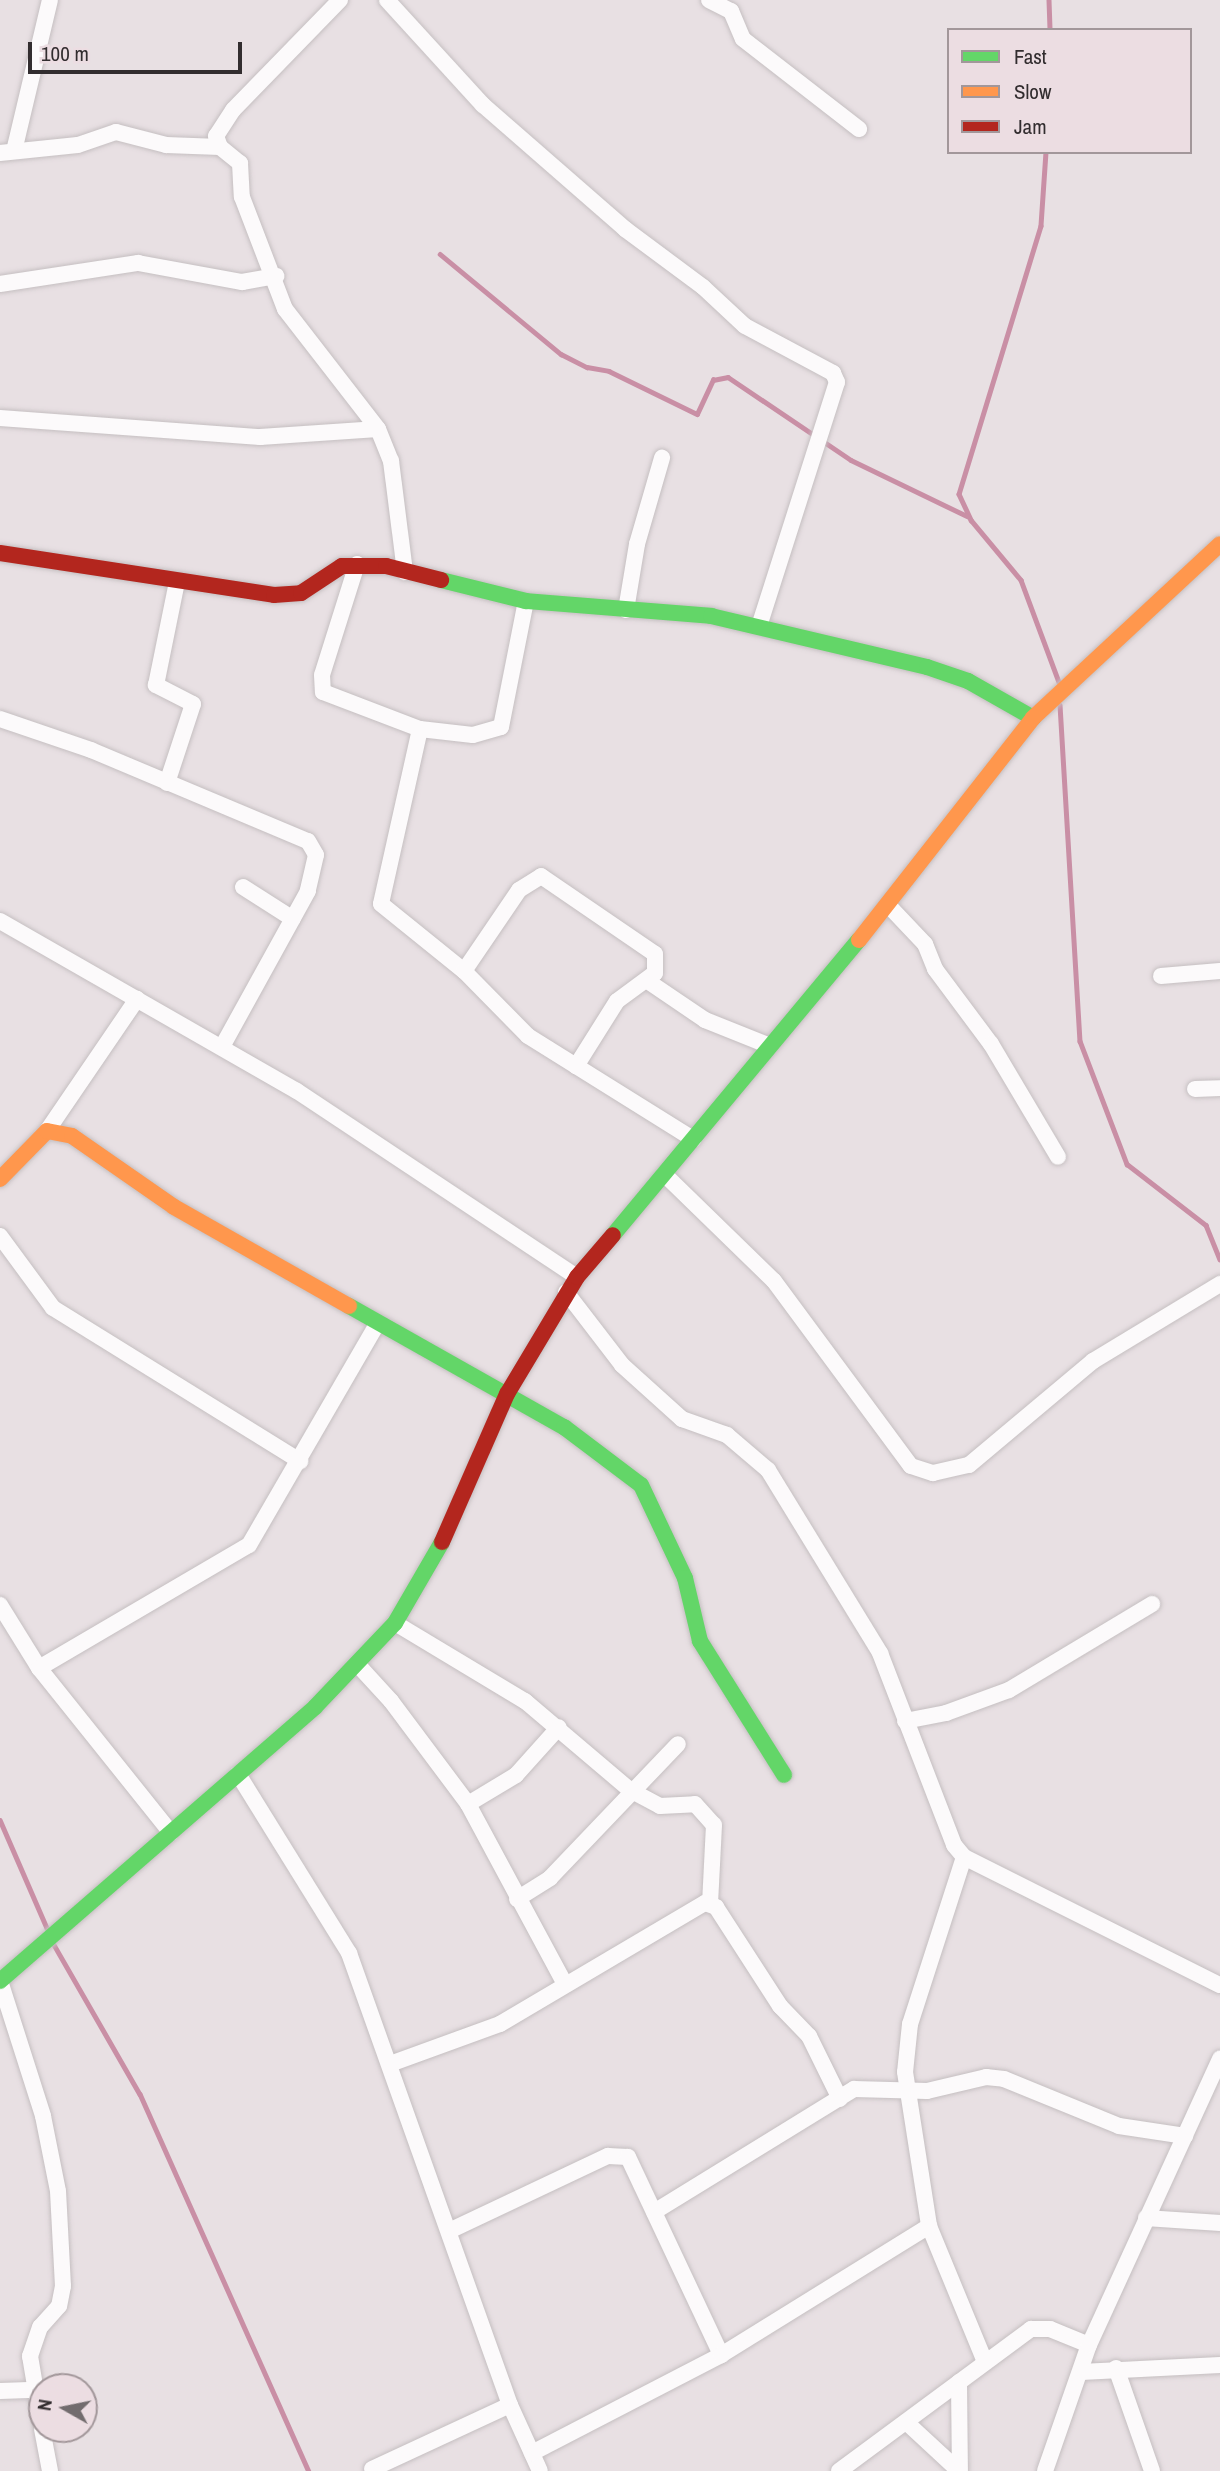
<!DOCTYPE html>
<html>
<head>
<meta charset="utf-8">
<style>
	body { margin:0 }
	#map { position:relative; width:1220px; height:2471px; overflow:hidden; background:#e8e0e3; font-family:"Archivo Narrow",sans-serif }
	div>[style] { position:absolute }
	.stream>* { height:4.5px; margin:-2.25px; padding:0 2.25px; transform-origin:2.25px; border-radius:2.25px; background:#c98fa5 }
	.roads { filter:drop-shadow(0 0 2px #c5bfc1) drop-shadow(0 0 2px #c5bfc1) }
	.street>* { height:16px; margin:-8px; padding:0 8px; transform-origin:8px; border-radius:8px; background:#fcfafb }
	.fast>* { height:16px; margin:-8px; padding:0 8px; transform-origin:8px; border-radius:8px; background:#63d668 }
	.slow>* { height:16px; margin:-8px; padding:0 8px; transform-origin:8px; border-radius:8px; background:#ff974d }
	.jam>* { height:16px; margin:-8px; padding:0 8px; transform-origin:8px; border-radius:8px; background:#b3261e }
	span { translate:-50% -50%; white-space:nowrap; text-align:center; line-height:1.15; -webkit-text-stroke:5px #ecdde2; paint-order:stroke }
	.legend { position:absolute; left:947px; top:28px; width:245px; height:126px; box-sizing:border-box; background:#ecdde2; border:2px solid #a2979a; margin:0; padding:9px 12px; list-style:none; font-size:21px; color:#322d2f }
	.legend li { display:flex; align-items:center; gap:14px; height:35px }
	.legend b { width:35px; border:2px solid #a2979a }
	.north { position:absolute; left:28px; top:2373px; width:70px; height:70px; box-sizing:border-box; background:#ecdde2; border:2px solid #a2979a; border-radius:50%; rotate:279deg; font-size:19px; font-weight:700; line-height:28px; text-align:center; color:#322d2f }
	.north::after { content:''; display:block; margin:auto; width:24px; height:32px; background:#726c6e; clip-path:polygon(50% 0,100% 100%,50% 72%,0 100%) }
	.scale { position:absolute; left:28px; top:42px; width:214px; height:32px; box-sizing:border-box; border:4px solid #322d2f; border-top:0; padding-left:9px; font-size:21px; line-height:24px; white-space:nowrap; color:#322d2f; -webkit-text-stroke:5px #ecdde2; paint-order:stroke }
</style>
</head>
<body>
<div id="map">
	<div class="stream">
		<div style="left:1049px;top:0;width:30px;rotate:88deg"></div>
		<div style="left:1046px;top:152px;width:74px;rotate:93.9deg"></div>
		<div style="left:1041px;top:226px;width:280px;rotate:107deg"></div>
		<div style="left:959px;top:494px;width:29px;rotate:65deg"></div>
		<div style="left:971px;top:520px;width:78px;rotate:50.2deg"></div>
		<div style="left:1021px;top:580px;width:109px;rotate:69.6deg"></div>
		<div style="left:440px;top:254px;width:157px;rotate:39.6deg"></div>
		<div style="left:561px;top:354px;width:29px;rotate:27deg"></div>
		<div style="left:587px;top:367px;width:22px;rotate:10deg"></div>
		<div style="left:609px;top:371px;width:98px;rotate:26deg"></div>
		<div style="left:697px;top:414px;width:38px;rotate:-65deg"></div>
		<div style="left:713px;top:380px;width:15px;rotate:-11deg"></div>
		<div style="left:728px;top:377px;width:148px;rotate:34deg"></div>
		<div style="left:851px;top:460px;width:129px;rotate:25.8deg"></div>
		<div style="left:1060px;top:705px;width:337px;rotate:86.6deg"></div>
		<div style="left:1080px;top:1041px;width:132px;rotate:69.1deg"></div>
		<div style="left:1127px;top:1164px;width:100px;rotate:37.7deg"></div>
		<div style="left:1206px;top:1225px;width:37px;rotate:68deg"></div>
		<div style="left:0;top:1820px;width:118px;rotate:66.5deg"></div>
		<div style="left:53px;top:1943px;width:174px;rotate:60.1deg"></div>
		<div style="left:140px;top:2094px;width:413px;rotate:65.9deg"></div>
	</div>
	<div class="roads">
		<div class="street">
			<div style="left:340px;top:0;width:153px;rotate:134.2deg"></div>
			<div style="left:233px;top:110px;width:31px;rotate:123deg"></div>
			<div style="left:216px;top:136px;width:12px;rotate:70deg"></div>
			<div style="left:220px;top:147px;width:26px;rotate:39deg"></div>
			<div style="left:240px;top:163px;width:34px;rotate:87deg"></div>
			<div style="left:242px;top:197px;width:120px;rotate:69deg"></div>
			<div style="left:285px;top:309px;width:152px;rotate:52.2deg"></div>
			<div style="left:378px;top:429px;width:35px;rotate:68deg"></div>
			<div style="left:391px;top:461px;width:112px;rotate:82.8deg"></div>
			<div style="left:387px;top:0;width:142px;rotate:47.6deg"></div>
			<div style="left:483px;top:105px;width:189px;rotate:41.1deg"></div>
			<div style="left:625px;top:229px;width:97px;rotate:36.6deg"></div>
			<div style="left:703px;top:287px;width:57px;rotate:42.9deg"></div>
			<div style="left:745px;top:326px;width:100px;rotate:28.1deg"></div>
			<div style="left:833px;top:373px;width:10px;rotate:66deg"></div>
			<div style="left:837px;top:382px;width:256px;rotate:107.7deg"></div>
			<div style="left:709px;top:0;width:25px;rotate:27deg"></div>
			<div style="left:731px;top:11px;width:30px;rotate:67deg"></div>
			<div style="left:743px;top:39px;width:147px;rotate:37.8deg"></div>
			<div style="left:14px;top:151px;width:155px;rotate:-76.6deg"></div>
			<div style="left:0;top:153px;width:78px;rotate:-5.9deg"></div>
			<div style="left:78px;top:145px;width:40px;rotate:-18.9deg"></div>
			<div style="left:116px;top:132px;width:52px;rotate:14.6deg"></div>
			<div style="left:166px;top:145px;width:54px;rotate:2.1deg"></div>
			<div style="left:0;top:284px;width:140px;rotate:-8.7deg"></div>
			<div style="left:138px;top:263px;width:106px;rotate:10.4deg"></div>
			<div style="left:242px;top:282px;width:35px;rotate:-10deg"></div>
			<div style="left:0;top:418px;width:261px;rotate:4.2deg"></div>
			<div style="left:260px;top:437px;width:118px;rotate:-3.9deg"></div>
			<div style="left:357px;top:564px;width:116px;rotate:107.5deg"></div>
			<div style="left:322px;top:675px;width:17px;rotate:87deg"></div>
			<div style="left:323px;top:692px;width:104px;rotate:20.9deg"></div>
			<div style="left:420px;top:729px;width:53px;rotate:6.5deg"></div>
			<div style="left:473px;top:735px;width:29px;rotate:-16deg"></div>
			<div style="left:501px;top:727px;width:128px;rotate:-78.8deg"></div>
			<div style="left:626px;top:610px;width:67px;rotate:-80.5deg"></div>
			<div style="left:637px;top:544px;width:90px;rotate:-73.8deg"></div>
			<div style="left:0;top:719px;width:96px;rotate:18.8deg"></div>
			<div style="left:91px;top:750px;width:235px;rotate:22.8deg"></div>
			<div style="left:308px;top:841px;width:16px;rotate:60deg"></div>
			<div style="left:316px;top:855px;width:37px;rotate:103deg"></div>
			<div style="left:308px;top:891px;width:178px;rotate:118.9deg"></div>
			<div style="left:420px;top:729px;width:179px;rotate:102.6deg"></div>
			<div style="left:381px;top:904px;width:107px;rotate:38.9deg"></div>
			<div style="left:464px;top:971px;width:91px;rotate:45.4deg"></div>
			<div style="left:528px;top:1036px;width:195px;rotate:32deg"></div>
			<div style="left:167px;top:783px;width:83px;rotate:-71.8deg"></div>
			<div style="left:193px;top:704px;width:42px;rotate:-152.8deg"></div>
			<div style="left:156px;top:685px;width:105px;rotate:-78.5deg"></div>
			<div style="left:243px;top:887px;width:59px;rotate:32.6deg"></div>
			<div style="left:888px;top:905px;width:54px;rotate:46.5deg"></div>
			<div style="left:925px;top:944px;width:27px;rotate:68deg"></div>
			<div style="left:935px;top:969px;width:94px;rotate:53.3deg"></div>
			<div style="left:991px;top:1044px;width:131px;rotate:59.3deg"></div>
			<div style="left:0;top:921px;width:342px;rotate:29.8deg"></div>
			<div style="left:297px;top:1091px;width:336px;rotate:33.6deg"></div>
			<div style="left:464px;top:971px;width:98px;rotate:-55.8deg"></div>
			<div style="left:519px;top:890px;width:26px;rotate:-32deg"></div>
			<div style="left:541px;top:876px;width:138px;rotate:34.4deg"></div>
			<div style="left:655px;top:954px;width:19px;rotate:90deg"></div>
			<div style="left:655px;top:973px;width:47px;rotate:143.6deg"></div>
			<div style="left:617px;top:1001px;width:77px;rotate:122.2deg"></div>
			<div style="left:1161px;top:976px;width:59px;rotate:-4.8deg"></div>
			<div style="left:649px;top:982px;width:68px;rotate:34.2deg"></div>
			<div style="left:705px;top:1020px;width:70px;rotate:21.8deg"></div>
			<div style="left:1195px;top:1089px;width:25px;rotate:-2deg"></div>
			<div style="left:47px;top:1131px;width:160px;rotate:-55.7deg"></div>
			<div style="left:664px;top:1174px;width:153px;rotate:44.2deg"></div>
			<div style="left:774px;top:1281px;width:230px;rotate:53.5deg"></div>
			<div style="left:911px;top:1466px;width:23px;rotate:18deg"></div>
			<div style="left:933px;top:1473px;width:37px;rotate:-13deg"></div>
			<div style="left:969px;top:1465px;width:162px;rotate:-40deg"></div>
			<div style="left:1093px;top:1361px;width:149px;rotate:-31.2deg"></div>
			<div style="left:0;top:1236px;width:89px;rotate:53.6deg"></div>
			<div style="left:53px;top:1308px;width:291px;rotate:31.8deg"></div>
			<div style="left:566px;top:1292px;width:92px;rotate:52.5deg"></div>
			<div style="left:622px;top:1365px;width:81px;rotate:42deg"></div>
			<div style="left:682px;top:1419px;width:48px;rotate:19.6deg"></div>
			<div style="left:727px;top:1435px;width:54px;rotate:40.5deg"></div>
			<div style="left:768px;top:1470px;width:215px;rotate:58.5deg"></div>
			<div style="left:880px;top:1653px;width:206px;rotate:68.9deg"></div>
			<div style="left:954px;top:1845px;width:16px;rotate:50deg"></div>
			<div style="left:964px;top:1857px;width:286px;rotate:26.6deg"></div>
			<div style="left:0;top:1605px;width:74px;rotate:58.2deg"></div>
			<div style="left:39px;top:1668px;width:211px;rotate:51.3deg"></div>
			<div style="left:395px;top:1623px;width:152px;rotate:31deg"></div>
			<div style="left:525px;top:1701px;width:138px;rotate:40.3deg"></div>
			<div style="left:630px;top:1790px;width:34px;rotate:28deg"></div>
			<div style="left:660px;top:1806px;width:35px;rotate:-3deg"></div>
			<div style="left:695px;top:1804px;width:28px;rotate:48deg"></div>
			<div style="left:714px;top:1825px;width:78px;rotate:92.9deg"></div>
			<div style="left:358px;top:1665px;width:49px;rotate:47.5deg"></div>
			<div style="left:391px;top:1701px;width:129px;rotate:53.2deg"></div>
			<div style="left:468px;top:1804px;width:204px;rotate:61.7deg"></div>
			<div style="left:39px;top:1668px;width:243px;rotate:-30.4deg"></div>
			<div style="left:249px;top:1545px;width:255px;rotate:-59.9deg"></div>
			<div style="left:905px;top:1721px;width:42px;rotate:-11deg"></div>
			<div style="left:946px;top:1713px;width:67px;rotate:-20.1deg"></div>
			<div style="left:1009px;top:1690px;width:167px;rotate:-31deg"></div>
			<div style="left:238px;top:1774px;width:211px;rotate:58.2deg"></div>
			<div style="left:349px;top:1953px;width:480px;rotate:70.4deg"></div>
			<div style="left:510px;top:2405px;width:72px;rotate:65.6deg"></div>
			<div style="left:468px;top:1804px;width:56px;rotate:-31.1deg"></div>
			<div style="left:516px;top:1775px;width:64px;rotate:-48.1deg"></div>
			<div style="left:964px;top:1857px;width:176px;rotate:107.9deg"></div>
			<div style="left:910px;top:2024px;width:48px;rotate:95.9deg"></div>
			<div style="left:905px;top:2072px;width:156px;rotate:81.1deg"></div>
			<div style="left:929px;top:2226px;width:147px;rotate:67.6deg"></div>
			<div style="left:517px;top:1899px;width:39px;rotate:-32deg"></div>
			<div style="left:550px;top:1878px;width:185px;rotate:-46.3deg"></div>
			<div style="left:0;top:1981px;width:142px;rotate:72.3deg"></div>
			<div style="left:43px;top:2116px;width:76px;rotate:78.7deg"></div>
			<div style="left:58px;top:2191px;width:95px;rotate:87deg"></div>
			<div style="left:63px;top:2286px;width:20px;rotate:101deg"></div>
			<div style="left:59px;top:2306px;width:28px;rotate:132deg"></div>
			<div style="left:40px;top:2327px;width:31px;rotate:109deg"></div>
			<div style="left:30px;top:2356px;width:72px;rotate:80.4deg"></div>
			<div style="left:390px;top:2064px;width:117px;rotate:-20deg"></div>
			<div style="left:500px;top:2024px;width:238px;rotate:-30.6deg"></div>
			<div style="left:705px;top:1903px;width:12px;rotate:20deg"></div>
			<div style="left:716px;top:1907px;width:118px;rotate:57.1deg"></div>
			<div style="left:780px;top:2006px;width:42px;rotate:46deg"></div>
			<div style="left:809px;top:2036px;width:70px;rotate:63.8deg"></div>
			<div style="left:654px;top:2212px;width:235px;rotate:-31.6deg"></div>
			<div style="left:854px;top:2089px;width:73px;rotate:1.6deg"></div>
			<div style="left:927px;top:2091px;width:61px;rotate:-13.3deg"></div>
			<div style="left:986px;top:2077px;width:18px;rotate:6deg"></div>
			<div style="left:1004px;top:2079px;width:124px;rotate:22.2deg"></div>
			<div style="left:1119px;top:2126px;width:67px;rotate:8.6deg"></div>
			<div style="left:1146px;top:2218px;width:74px;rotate:3.9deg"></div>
			<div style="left:449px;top:2231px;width:176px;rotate:-25.3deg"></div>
			<div style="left:608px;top:2156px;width:20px;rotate:3deg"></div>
			<div style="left:628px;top:2157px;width:219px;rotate:64.8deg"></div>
			<div style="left:1116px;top:2368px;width:109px;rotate:70.7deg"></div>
			<div style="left:1081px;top:2372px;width:139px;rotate:-2.9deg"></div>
			<div style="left:959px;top:2382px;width:89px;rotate:89.4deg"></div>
			<div style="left:0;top:2391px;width:36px;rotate:-2deg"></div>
			<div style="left:906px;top:2422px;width:72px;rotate:42.8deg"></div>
			<div style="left:42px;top:2429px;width:43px;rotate:79.2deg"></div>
			<div style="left:532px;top:2453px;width:213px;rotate:-27.4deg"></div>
			<div style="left:721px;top:2355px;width:245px;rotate:-31.8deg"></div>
			<div style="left:372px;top:2469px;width:152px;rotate:-24.9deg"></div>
			<div style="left:839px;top:2471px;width:239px;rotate:-36.5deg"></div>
			<div style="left:1031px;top:2329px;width:19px"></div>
			<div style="left:1050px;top:2329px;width:42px;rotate:22.3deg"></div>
			<div style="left:1045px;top:2471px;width:133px;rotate:-70.8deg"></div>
			<div style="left:1089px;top:2345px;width:315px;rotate:-65.4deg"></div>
		</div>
		<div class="fast">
			<div style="left:441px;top:580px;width:88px;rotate:13.9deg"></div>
			<div style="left:526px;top:601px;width:186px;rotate:4.6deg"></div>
			<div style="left:711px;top:616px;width:222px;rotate:13.3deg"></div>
			<div style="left:927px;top:667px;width:43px;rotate:18.9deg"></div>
			<div style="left:968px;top:681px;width:75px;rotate:29.6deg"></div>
			<div style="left:613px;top:1235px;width:384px;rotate:-50.2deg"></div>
			<div style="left:349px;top:1306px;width:247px;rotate:29.4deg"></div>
			<div style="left:564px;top:1427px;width:96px;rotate:37deg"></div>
			<div style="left:641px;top:1485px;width:103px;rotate:64.7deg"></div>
			<div style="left:685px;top:1578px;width:65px;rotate:76.6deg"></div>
			<div style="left:700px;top:1641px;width:158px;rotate:57.9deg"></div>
			<div style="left:0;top:1981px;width:417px;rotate:-41deg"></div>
			<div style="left:315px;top:1707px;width:116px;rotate:-46.4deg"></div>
			<div style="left:395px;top:1623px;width:94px;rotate:-59.9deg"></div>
		</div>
		<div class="slow">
			<div style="left:859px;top:940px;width:282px;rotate:-51.9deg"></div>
			<div style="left:1033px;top:718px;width:255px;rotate:-42.9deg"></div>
			<div style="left:0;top:1179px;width:67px;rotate:-45.6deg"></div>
			<div style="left:47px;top:1131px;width:25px;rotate:11deg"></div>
			<div style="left:72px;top:1136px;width:124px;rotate:34.8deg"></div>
			<div style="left:174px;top:1207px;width:201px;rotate:29.5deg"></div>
		</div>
		<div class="jam">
			<div style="left:0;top:553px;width:277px;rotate:8.7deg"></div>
			<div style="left:274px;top:595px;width:27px;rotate:-4deg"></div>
			<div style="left:301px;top:593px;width:49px;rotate:-33.4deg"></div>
			<div style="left:342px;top:566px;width:44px"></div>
			<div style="left:386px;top:566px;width:57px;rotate:14.3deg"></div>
			<div style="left:442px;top:1542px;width:162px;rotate:-66.3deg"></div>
			<div style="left:507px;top:1394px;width:136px;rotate:-59.1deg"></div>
			<div style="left:577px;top:1277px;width:55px;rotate:-49.4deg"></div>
		</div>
	</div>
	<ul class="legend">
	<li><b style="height:9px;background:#63d668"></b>Fast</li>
	<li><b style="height:9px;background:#ff974d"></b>Slow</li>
	<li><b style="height:9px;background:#b3261e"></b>Jam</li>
	</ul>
	<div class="north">N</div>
	<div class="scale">100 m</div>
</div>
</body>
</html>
